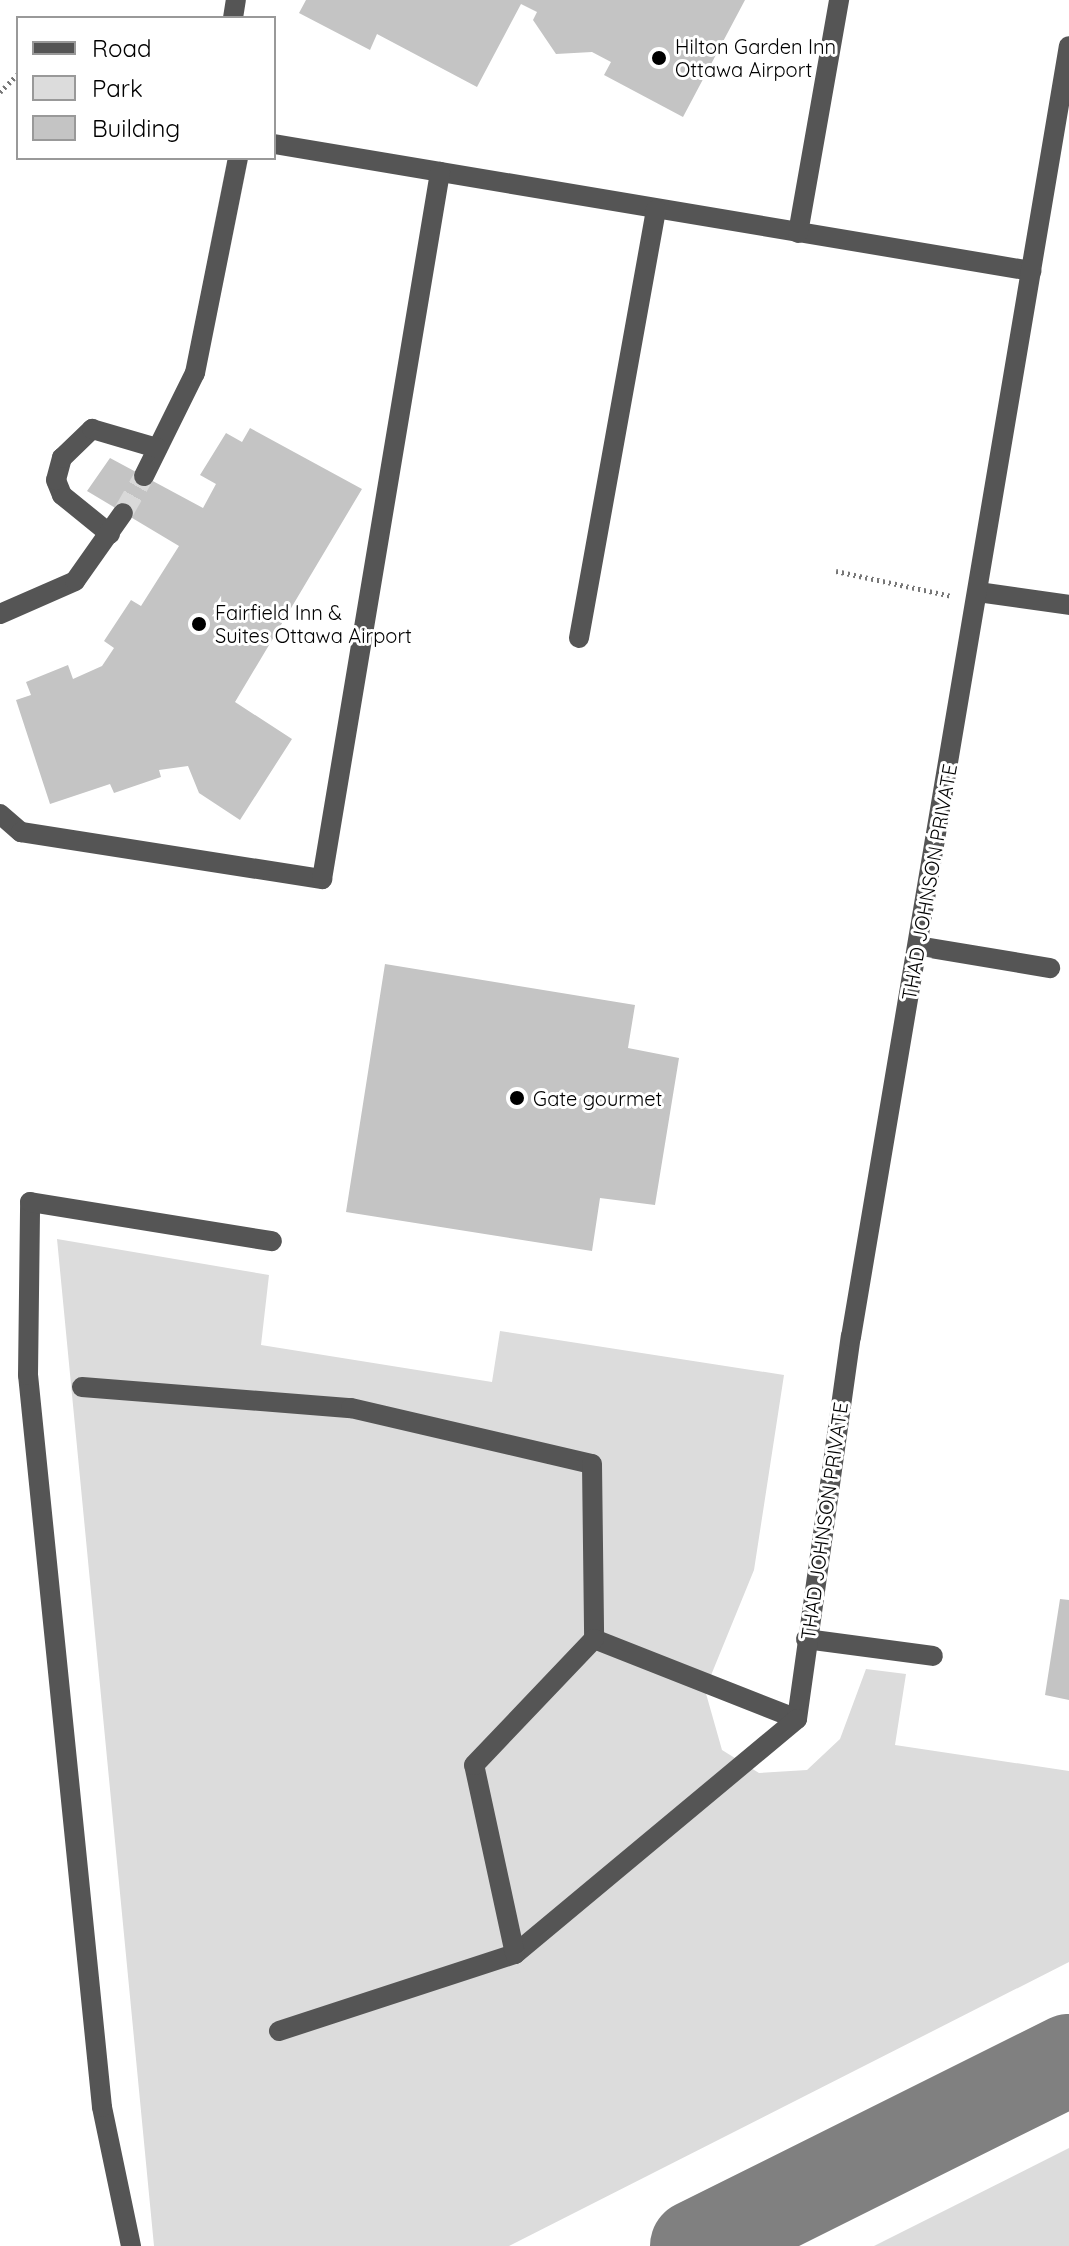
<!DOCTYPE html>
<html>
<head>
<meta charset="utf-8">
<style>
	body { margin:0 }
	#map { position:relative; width:1069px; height:2246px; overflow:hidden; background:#fff; font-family:Quicksand,sans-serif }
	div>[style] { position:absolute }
	.green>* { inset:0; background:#dcdcdc }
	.taxiway>* { height:92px; margin:-46px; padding:0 46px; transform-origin:46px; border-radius:46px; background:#808080 }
	.building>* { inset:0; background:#c4c4c4 }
	.minor-tunnel>* { height:20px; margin-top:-10px; transform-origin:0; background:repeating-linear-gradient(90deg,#d9d9d9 0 20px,transparent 0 30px) }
	.path>* { height:5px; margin-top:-2.5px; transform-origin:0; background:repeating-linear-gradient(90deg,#777 0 2px,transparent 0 6px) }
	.minor>* { height:20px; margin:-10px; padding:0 10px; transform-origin:10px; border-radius:10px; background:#555 }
	.dots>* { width:22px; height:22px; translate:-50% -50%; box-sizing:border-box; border:4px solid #fff; border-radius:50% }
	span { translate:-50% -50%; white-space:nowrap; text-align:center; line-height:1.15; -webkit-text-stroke:6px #fff; paint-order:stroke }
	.poi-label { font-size:20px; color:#000 }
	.left { translate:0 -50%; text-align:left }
	.street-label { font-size:20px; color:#000 }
	.legend { position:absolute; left:16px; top:16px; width:260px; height:144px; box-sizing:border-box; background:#fff; border:2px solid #999; margin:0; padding:10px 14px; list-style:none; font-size:24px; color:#000 }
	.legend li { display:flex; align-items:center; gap:16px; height:40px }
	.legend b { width:40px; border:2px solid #999 }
</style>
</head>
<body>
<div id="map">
	<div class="green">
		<div style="clip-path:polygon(57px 1239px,269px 1275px,261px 1345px,492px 1382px,500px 1331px,784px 1375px,754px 1570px,705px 1690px,722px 1750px,759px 1773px,807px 1770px,840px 1739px,866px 1669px,906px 1674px,895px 1745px,1069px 1771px,1069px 1962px,509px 2246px,154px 2246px)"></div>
		<div style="clip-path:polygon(1069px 2148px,1069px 2246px,874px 2246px)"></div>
	</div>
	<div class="taxiway">
		<div style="left:696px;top:2246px;width:417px;rotate:-26.5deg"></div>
	</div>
	<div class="building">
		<div style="clip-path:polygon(306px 0,745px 0,683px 117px,604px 75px,611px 62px,592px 52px,556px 54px,533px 20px,537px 12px,521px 4px,477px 87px,377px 34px,370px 50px,299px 13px)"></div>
		<div style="clip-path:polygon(250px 428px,362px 489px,235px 702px,292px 739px,240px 820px,199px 793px,188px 766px,159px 770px,161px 777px,114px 793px,110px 784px,50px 804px,16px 700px,31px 695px,26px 682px,68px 665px,73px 679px,102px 666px,114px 648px,104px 641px,131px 600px,141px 606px,179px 546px,87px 491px,110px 458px,203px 508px,216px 484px,200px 475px,226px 433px,242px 442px)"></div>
		<div style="clip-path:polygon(385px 964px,635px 1005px,628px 1048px,679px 1058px,655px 1205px,600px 1198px,592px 1251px,346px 1212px)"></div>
		<div style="clip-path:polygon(1060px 1599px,1069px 1600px,1069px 1700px,1045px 1695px)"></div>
	</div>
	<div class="minor-tunnel">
		<div style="left:123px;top:513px;width:43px;rotate:-60.4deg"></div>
	</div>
	<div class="path">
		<div style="left:0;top:92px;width:25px;rotate:-45deg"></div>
		<div style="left:836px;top:571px;width:119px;rotate:12.2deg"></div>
	</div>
	<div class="minor">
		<div style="left:233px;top:18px;width:18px;rotate:-81deg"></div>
		<div style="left:274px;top:144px;width:768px;rotate:9.52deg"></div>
		<div style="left:798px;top:233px;width:237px;rotate:-80deg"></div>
		<div style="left:144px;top:476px;width:115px;rotate:-63.7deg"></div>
		<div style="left:195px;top:373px;width:219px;rotate:-78.7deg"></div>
		<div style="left:110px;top:534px;width:62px;rotate:-140.9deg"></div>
		<div style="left:62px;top:495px;width:16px;rotate:-112deg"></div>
		<div style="left:56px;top:480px;width:23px;rotate:-75deg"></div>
		<div style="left:62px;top:458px;width:42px;rotate:-44deg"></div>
		<div style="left:92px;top:429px;width:68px;rotate:16.3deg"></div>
		<div style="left:978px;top:592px;width:92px;rotate:8.1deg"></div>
		<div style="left:0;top:614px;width:82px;rotate:-23.7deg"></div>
		<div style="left:75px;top:581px;width:83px;rotate:-54.8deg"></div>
		<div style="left:579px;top:638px;width:435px;rotate:-79.8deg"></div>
		<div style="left:0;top:814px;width:28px;rotate:41deg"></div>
		<div style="left:21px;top:832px;width:305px;rotate:8.9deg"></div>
		<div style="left:322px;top:879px;width:717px;rotate:-80.52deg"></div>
		<div style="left:918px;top:946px;width:134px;rotate:9.5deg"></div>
		<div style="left:82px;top:1387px;width:270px;rotate:4.5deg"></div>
		<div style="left:351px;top:1408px;width:247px;rotate:13.1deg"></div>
		<div style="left:592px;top:1464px;width:175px;rotate:89.3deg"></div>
		<div style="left:594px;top:1639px;width:218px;rotate:21.5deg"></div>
		<div style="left:806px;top:1639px;width:128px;rotate:7.6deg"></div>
		<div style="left:797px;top:1719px;width:386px;rotate:-82deg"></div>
		<div style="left:851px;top:1337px;width:1309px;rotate:-80.42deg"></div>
		<div style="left:515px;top:1954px;width:367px;rotate:-39.8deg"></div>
		<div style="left:279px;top:2031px;width:248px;rotate:-18.1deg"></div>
		<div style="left:515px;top:1954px;width:193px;rotate:-102.2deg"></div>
		<div style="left:474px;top:1765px;width:174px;rotate:-46.4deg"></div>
		<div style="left:131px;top:2246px;width:142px;rotate:-101.8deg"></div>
		<div style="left:102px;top:2107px;width:736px;rotate:-95.77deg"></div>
		<div style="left:28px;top:1375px;width:173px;rotate:-89.3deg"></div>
		<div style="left:30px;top:1202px;width:245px;rotate:9.2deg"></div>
	</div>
	<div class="dots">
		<div style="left:659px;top:58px;background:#000"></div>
		<div style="left:199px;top:624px;background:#000"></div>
		<div style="left:517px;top:1098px;background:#000"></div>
	</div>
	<div class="poi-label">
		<span class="left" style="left:675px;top:58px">Hilton Garden Inn<br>Ottawa Airport</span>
		<span class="left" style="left:215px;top:624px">Fairfield Inn &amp;<br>Suites Ottawa Airport</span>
		<span class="left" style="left:533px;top:1098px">Gate gourmet</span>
	</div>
	<div class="street-label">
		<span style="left:929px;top:882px;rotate:-80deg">THAD JOHNSON PRIVATE</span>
		<span style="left:824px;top:1521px;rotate:-82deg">THAD JOHNSON PRIVATE</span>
	</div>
	<ul class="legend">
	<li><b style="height:10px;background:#555"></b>Road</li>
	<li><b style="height:22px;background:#dcdcdc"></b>Park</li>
	<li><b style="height:22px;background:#c4c4c4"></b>Building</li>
	</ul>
</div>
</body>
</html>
